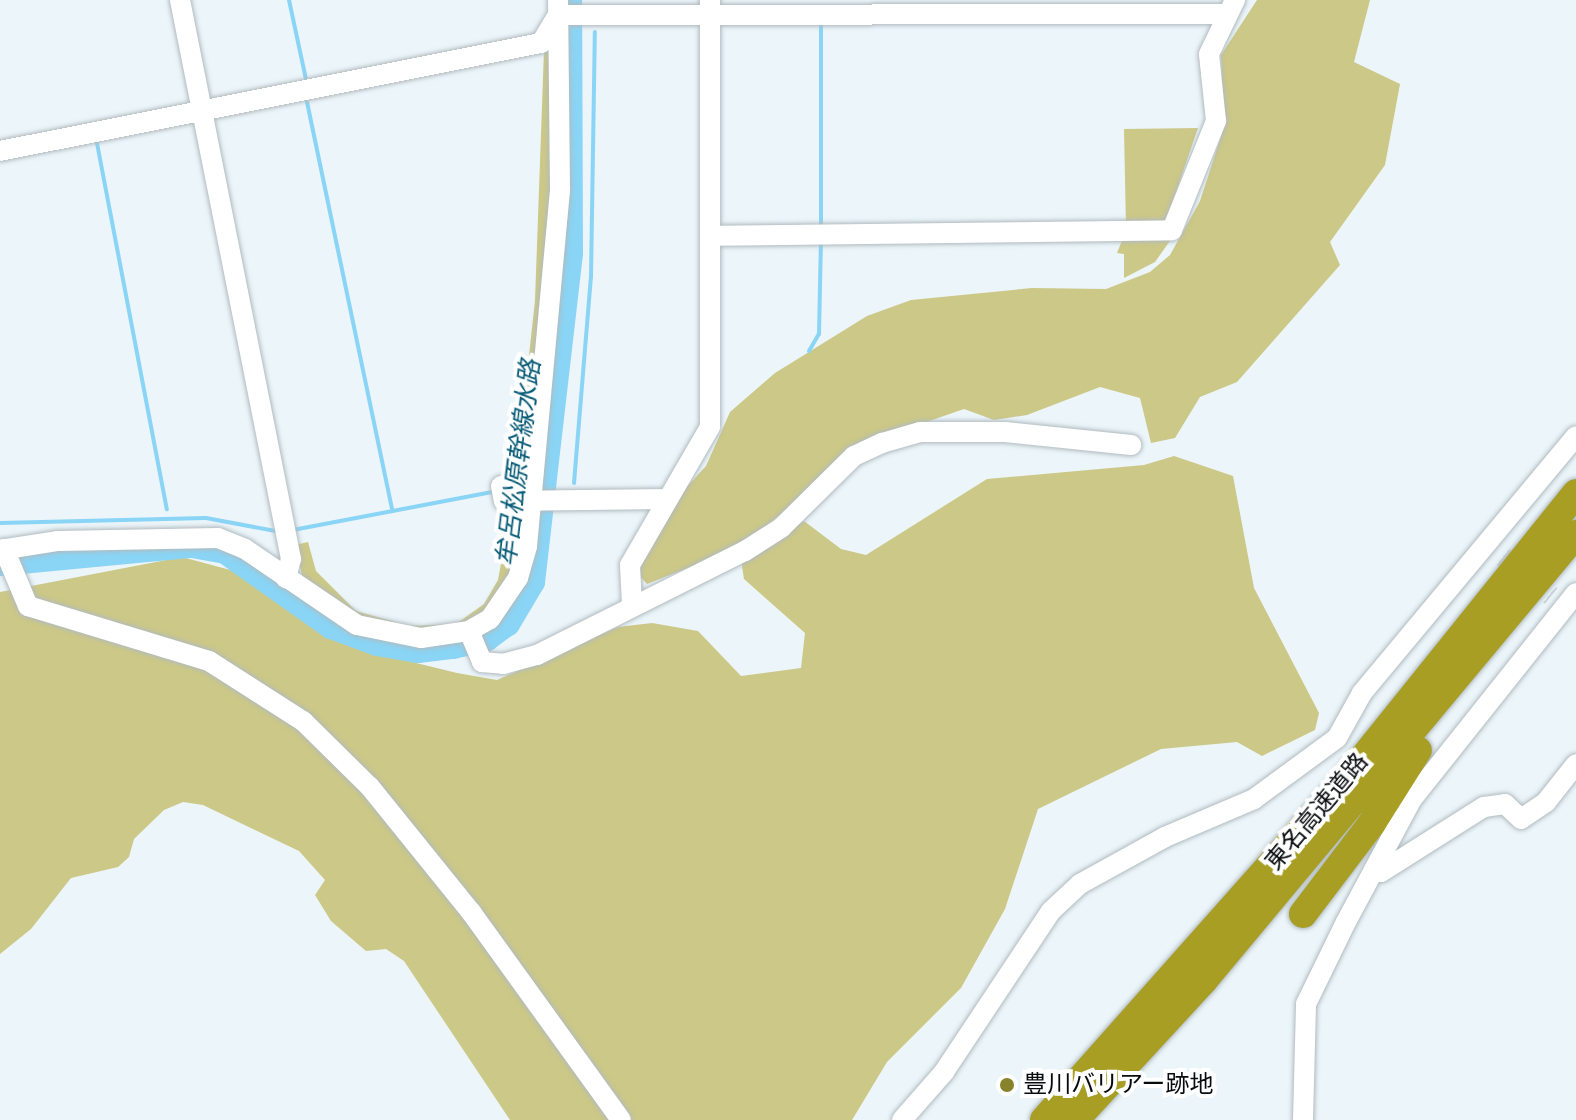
<!DOCTYPE html>
<html>
<head>
<meta charset="utf-8">
<style>
	body { margin:0 }
	#map { position:relative; width:1576px; height:1120px; overflow:hidden; background:#ebf5fa; font-family:"Source Sans 3","Noto Sans JP",sans-serif }
	div>[style] { position:absolute }
	.green>* { inset:0; background:#ccc887 }
	.stream>* { height:4px; margin:-2px; padding:0 2px; transform-origin:2px; border-radius:2px; background:#8ad4f5 }
	.river>* { height:24px; margin:-12px; padding:0 12px; transform-origin:12px; border-radius:12px; background:#8ad4f5 }
	.minor-tunnel>* { height:20px; margin-top:-10px; transform-origin:0; background:repeating-linear-gradient(90deg,#c9d2d7 0 20px,transparent 0 30px) }
	.roads { filter:drop-shadow(0 0 2px #b1bbbf) drop-shadow(0 0 2px #b1bbbf) }
	.minor>* { height:20px; margin:-10px; padding:0 10px; transform-origin:10px; border-radius:10px; background:#fff }
	.highway>* { height:28px; margin:-14px; padding:0 14px; transform-origin:14px; border-radius:14px; background:#a79e23 }
	.dots>* { width:22px; height:22px; translate:-50% -50%; box-sizing:border-box; border:4px solid #fff; border-radius:50% }
	span { translate:-50% -50%; white-space:nowrap; text-align:center; line-height:1.15; -webkit-text-stroke:8px #fff; paint-order:stroke }
	.street-label { font-size:24px; color:#090c0e }
	.poi-label { font-size:24px; color:#090c0e }
	.left { translate:0 -50%; text-align:left }
	.water-label { font-size:26px; color:#065a75; font-style:italic }
</style>
</head>
<body>
<div id="map">
	<div class="green">
		<div style="clip-path:polygon(1257px 0,1370px 0,1354px 62px,1400px 84px,1385px 165px,1330px 242px,1340px 265px,1237px 382px,1200px 397px,1175px 438px,1151px 443px,1140px 398px,1100px 387px,1027px 415px,994px 420px,964px 409px,866px 443px,741px 547px,647px 584px,636px 572px,671px 504px,706px 466px,730px 412px,775px 373px,867px 316px,911px 300px,1032px 288px,1106px 289px,1150px 272px,1170px 255px,1200px 201px,1224px 127px,1221px 55px)"></div>
		<div style="clip-path:polygon(551px 47px,554px 182px,523px 486px,514px 491px,535px 301px,544px 50px)"></div>
		<div style="clip-path:polygon(1198px 128px,1164px 227px,1126px 228px,1124px 129px)"></div>
		<div style="clip-path:polygon(1123px 238px,1172px 238px,1155px 262px,1124px 278px,1124px 254px,1117px 253px)"></div>
		<div style="clip-path:polygon(1174px 456px,1233px 476px,1254px 588px,1319px 713px,1315px 730px,1262px 756px,1237px 742px,1161px 749px,1038px 809px,1005px 909px,961px 988px,887px 1062px,852px 1120px,510px 1120px,404px 961px,386px 949px,366px 951px,331px 921px,315px 895px,325px 880px,299px 851px,203px 805px,183px 802px,164px 810px,134px 839px,129px 857px,118px 867px,71px 878px,31px 929px,0 954px,0 592px,182px 557px,234px 571px,351px 647px,457px 673px,497px 680px,618px 627px,652px 623px,698px 631px,741px 676px,801px 668px,805px 633px,744px 579px,741px 560px,804px 521px,841px 549px,866px 555px,987px 479px,1144px 465px)"></div>
		<div style="clip-path:polygon(525px 504px,510px 576px,493px 611px,449px 630px,377px 626px,312px 589px,302px 575px,295px 545px,308px 542px,316px 571px,356px 611px,409px 626px,456px 624px,484px 604px,498px 580px,511px 509px)"></div>
	</div>
	<div class="stream">
		<div style="left:289px;top:0;width:86px;rotate:77.9deg"></div>
		<div style="left:307px;top:102px;width:416px;rotate:78.2deg"></div>
		<div style="left:96px;top:138px;width:378px;rotate:79.2deg"></div>
		<div style="left:821px;top:230px;width:208px;rotate:-90deg"></div>
		<div style="left:809px;top:351px;width:20px;rotate:-60deg"></div>
		<div style="left:819px;top:334px;width:92px;rotate:-88.8deg"></div>
		<div style="left:574px;top:483px;width:207px;rotate:-85.3deg"></div>
		<div style="left:591px;top:277px;width:245px;rotate:-89.1deg"></div>
		<div style="left:0;top:523px;width:206px;rotate:-1.4deg"></div>
		<div style="left:206px;top:518px;width:76px;rotate:10.6deg"></div>
		<div style="left:293px;top:530px;width:208px;rotate:-10.8deg"></div>
	</div>
	<div class="river">
		<div style="left:0;top:564px;width:193px;rotate:-5.4deg"></div>
		<div style="left:192px;top:546px;width:34px;rotate:10deg"></div>
		<div style="left:225px;top:552px;width:130px;rotate:35.3deg"></div>
		<div style="left:331px;top:627px;width:49px;rotate:20.3deg"></div>
		<div style="left:377px;top:644px;width:42px;rotate:9.7deg"></div>
		<div style="left:418px;top:651px;width:35px;rotate:-7deg"></div>
		<div style="left:453px;top:647px;width:35px;rotate:-13deg"></div>
		<div style="left:487px;top:639px;width:26px;rotate:-36deg"></div>
		<div style="left:508px;top:624px;width:49px;rotate:-59.2deg"></div>
		<div style="left:533px;top:582px;width:331px;rotate:-83.4deg"></div>
		<div style="left:571px;top:253px;width:253px;rotate:-90.2deg"></div>
	</div>
	<div class="minor-tunnel">
		<div style="left:1503px;top:557px;width:62px;rotate:39.1deg"></div>
	</div>
	<div class="roads">
		<div class="minor">
			<div style="left:180px;top:0;width:570px;rotate:78.77deg"></div>
			<div style="left:291px;top:559px;width:20px;rotate:105deg"></div>
			<div style="left:0;top:151px;width:552px;rotate:-11.29deg"></div>
			<div style="left:541px;top:43px;width:33px;rotate:-59deg"></div>
			<div style="left:558px;top:15px;width:669px;rotate:-0.09deg"></div>
			<div style="left:710px;top:236px;width:462px;rotate:-0.7deg"></div>
			<div style="left:1172px;top:230px;width:118px;rotate:-68deg"></div>
			<div style="left:1216px;top:121px;width:67px;rotate:-96deg"></div>
			<div style="left:1209px;top:54px;width:60px;rotate:-64.3deg"></div>
			<div style="left:501px;top:486px;width:15px;rotate:79deg"></div>
			<div style="left:504px;top:501px;width:162px;rotate:-0.7deg"></div>
			<div style="left:4px;top:549px;width:62px;rotate:67.2deg"></div>
			<div style="left:28px;top:606px;width:189px;rotate:16.9deg"></div>
			<div style="left:209px;top:661px;width:112px;rotate:32.6deg"></div>
			<div style="left:303px;top:721px;width:94px;rotate:44.6deg"></div>
			<div style="left:370px;top:787px;width:161px;rotate:51.1deg"></div>
			<div style="left:471px;top:912px;width:256px;rotate:54.2deg"></div>
			<div style="left:0;top:550px;width:59px;rotate:-8.8deg"></div>
			<div style="left:58px;top:541px;width:160px;rotate:-1.1deg"></div>
			<div style="left:218px;top:538px;width:29px;rotate:22deg"></div>
			<div style="left:245px;top:549px;width:135px;rotate:34.2deg"></div>
			<div style="left:357px;top:625px;width:65px;rotate:11.5deg"></div>
			<div style="left:421px;top:638px;width:49px;rotate:-8.3deg"></div>
			<div style="left:469px;top:631px;width:24px;rotate:-30deg"></div>
			<div style="left:490px;top:619px;width:50px;rotate:-55.7deg"></div>
			<div style="left:518px;top:578px;width:33px;rotate:-74deg"></div>
			<div style="left:527px;top:546px;width:359px;rotate:-84.7deg"></div>
			<div style="left:560px;top:189px;width:189px;rotate:-90.6deg"></div>
			<div style="left:632px;top:605px;width:40px;rotate:-92.9deg"></div>
			<div style="left:630px;top:565px;width:160px;rotate:-59.9deg"></div>
			<div style="left:710px;top:427px;width:427px;rotate:-90deg"></div>
			<div style="left:469px;top:631px;width:34px;rotate:67deg"></div>
			<div style="left:482px;top:662px;width:21px;rotate:5deg"></div>
			<div style="left:503px;top:664px;width:35px;rotate:-15deg"></div>
			<div style="left:537px;top:655px;width:233px;rotate:-26.6deg"></div>
			<div style="left:745px;top:551px;width:43px;rotate:-32.6deg"></div>
			<div style="left:781px;top:528px;width:103px;rotate:-44.6deg"></div>
			<div style="left:854px;top:456px;width:31px;rotate:-25deg"></div>
			<div style="left:882px;top:443px;width:40px;rotate:-16deg"></div>
			<div style="left:920px;top:432px;width:85px"></div>
			<div style="left:1005px;top:432px;width:127px;rotate:5.9deg"></div>
			<div style="left:1374px;top:870px;width:7px;rotate:16deg"></div>
			<div style="left:1381px;top:872px;width:122px;rotate:-32.3deg"></div>
			<div style="left:1484px;top:807px;width:21px;rotate:-8deg"></div>
			<div style="left:1505px;top:804px;width:22px;rotate:43deg"></div>
			<div style="left:1521px;top:819px;width:30px;rotate:-34deg"></div>
			<div style="left:1546px;top:802px;width:48px;rotate:-51.7deg"></div>
			<div style="left:902px;top:1120px;width:64px;rotate:-48.8deg"></div>
			<div style="left:944px;top:1072px;width:193px;rotate:-56.4deg"></div>
			<div style="left:1051px;top:911px;width:40px;rotate:-43deg"></div>
			<div style="left:1080px;top:884px;width:97px;rotate:-28.9deg"></div>
			<div style="left:1165px;top:837px;width:97px;rotate:-23.1deg"></div>
			<div style="left:1254px;top:799px;width:103px;rotate:-36.3deg"></div>
			<div style="left:1337px;top:738px;width:51px;rotate:-60.9deg"></div>
			<div style="left:1362px;top:693px;width:334px;rotate:-50.2deg"></div>
			<div style="left:1303px;top:1120px;width:116px;rotate:-88.5deg"></div>
			<div style="left:1306px;top:1004px;width:91px;rotate:-64deg"></div>
			<div style="left:1346px;top:922px;width:140px;rotate:-61.8deg"></div>
			<div style="left:1412px;top:799px;width:263px;rotate:-51.5deg"></div>
		</div>
		<div class="highway">
			<div style="left:1303px;top:914px;width:114px;rotate:-52.8deg"></div>
			<div style="left:1372px;top:823px;width:86px;rotate:-57.8deg"></div>
			<div style="left:1044px;top:1120px;width:451px;rotate:-48.4deg"></div>
			<div style="left:1343px;top:783px;width:372px;rotate:-51.2deg"></div>
			<div style="left:1075px;top:1120px;width:190px;rotate:-47.3deg"></div>
			<div style="left:1204px;top:980px;width:581px;rotate:-50.17deg"></div>
		</div>
	</div>
	<div class="dots">
		<div style="left:1007px;top:1085px;background:#88822a"></div>
	</div>
	<div class="street-label">
		<span style="left:1317px;top:812px;rotate:-50deg">東名高速道路</span>
	</div>
	<div class="poi-label">
		<span class="left" style="left:1023px;top:1085px">豊川バリアー跡地</span>
	</div>
	<div class="water-label">
		<span style="left:519px;top:463px;rotate:-83deg">牟呂松原幹線水路</span>
	</div>
</div>
</body>
</html>
